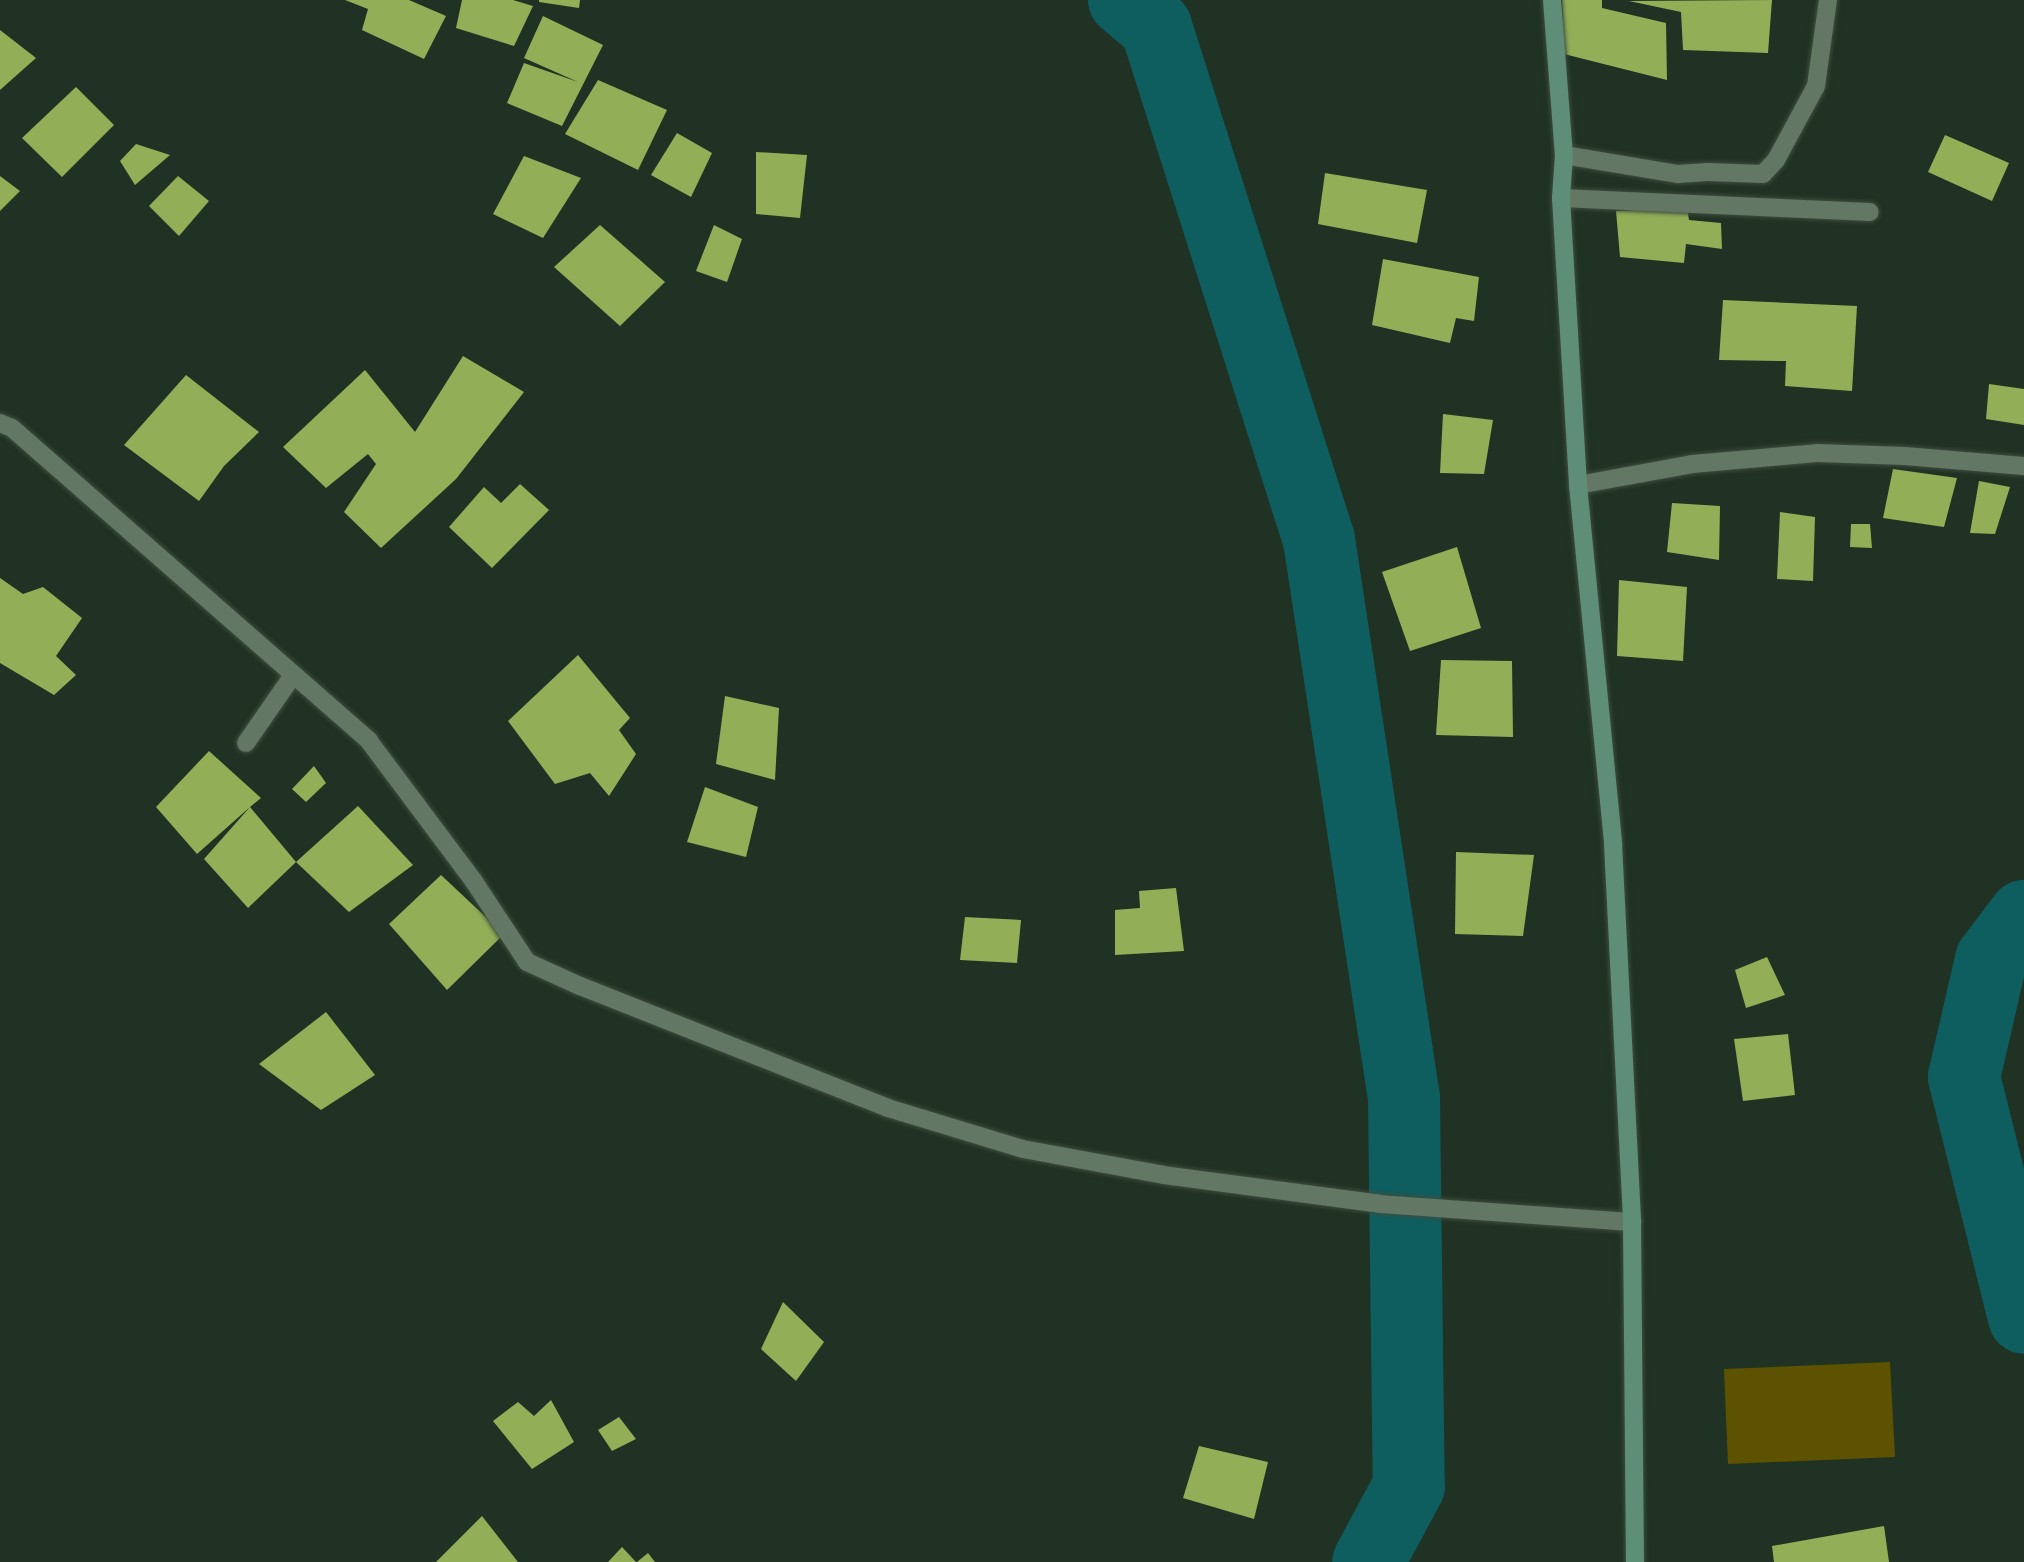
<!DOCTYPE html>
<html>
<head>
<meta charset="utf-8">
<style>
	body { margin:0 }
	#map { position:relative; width:2024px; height:1562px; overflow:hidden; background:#203223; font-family:"Fira Sans",sans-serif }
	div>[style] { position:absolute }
	.green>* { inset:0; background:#5d5200 }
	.river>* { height:72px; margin:-36px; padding:0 36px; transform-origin:36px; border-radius:36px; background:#0e5e60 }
	.building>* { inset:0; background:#92af58 }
	.roads { filter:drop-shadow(0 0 2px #3d4d3f) drop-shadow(0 0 2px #3d4d3f) }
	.lane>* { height:18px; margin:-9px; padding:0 9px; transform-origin:9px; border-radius:9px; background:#637765 }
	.street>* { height:18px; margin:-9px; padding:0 9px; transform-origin:9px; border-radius:9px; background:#637765 }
	.secondary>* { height:18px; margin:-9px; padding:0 9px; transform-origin:9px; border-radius:9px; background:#5f8e78 }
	span { translate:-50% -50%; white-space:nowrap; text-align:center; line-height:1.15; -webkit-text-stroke:7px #203223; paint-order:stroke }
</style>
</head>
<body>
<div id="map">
	<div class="green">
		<div style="clip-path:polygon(1890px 1362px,1895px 1457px,1728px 1464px,1724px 1369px)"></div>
	</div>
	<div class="river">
		<div style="left:1124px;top:0;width:42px;rotate:40.2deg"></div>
		<div style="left:1156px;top:27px;width:538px;rotate:72.37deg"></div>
		<div style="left:1319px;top:540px;width:564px;rotate:81.34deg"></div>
		<div style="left:1404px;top:1098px;width:388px;rotate:89.3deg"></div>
		<div style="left:1409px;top:1486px;width:86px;rotate:118.3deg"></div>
		<div style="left:2024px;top:916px;width:55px;rotate:126.9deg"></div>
		<div style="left:1991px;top:960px;width:120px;rotate:103deg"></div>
		<div style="left:1964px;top:1077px;width:248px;rotate:76deg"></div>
	</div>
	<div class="building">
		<div style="clip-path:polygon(345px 0,409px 0,446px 16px,424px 59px,362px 30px,368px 9px)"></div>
		<div style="clip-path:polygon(462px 0,513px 0,533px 6px,514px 46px,456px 28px)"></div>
		<div style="clip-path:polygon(539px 0,580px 0,579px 8px,539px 2px)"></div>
		<div style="clip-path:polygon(1562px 0,1602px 0,1602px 8px,1666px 23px,1667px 80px,1564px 54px)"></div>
		<div style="clip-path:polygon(1772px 0,1768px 53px,1683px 50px,1681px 12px,1629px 1px)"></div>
		<div style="clip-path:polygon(543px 16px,603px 45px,562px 126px,507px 103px,524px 63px,578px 82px,524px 58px)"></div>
		<div style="clip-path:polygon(0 30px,36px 58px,0 90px)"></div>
		<div style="clip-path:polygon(598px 80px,667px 110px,638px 170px,565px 134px)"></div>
		<div style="clip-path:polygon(76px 87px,114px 125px,62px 177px,22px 138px)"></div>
		<div style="clip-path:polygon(677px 133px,712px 153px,691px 197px,651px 175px)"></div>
		<div style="clip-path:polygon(1945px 135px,2009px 163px,1992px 201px,1928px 172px)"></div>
		<div style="clip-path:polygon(136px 144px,170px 155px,135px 185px,120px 161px)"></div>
		<div style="clip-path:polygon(756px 152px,807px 155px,800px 218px,756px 214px)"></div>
		<div style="clip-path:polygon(524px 156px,581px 178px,543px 238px,493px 214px)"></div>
		<div style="clip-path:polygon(1325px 173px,1427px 190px,1417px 243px,1318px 224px)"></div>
		<div style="clip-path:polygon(0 176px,20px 191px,0 211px)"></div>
		<div style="clip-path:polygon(178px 176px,209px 201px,179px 236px,149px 206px)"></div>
		<div style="clip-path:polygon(1687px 207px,1689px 220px,1721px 223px,1722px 249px,1686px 244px,1684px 263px,1620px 257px,1616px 211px)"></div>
		<div style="clip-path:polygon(600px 225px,665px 282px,620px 326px,554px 267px)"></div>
		<div style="clip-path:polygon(714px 225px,742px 239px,727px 282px,696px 271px)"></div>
		<div style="clip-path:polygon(1383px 259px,1479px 277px,1474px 321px,1456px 318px,1450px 343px,1372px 325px)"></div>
		<div style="clip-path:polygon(1723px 300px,1857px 306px,1852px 391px,1785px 386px,1786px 361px,1719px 360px)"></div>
		<div style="clip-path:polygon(463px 356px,524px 392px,456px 479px,381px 548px,344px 512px,376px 464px,368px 454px,326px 488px,283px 447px,365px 370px,415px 432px)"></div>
		<div style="clip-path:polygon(186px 375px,259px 432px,224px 466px,199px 501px,124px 445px)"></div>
		<div style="clip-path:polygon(1989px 384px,2024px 389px,2024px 425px,1986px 419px)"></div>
		<div style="clip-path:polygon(1443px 414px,1493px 420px,1484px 474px,1440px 473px)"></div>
		<div style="clip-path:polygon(1893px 469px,1957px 478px,1944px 527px,1883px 518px)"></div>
		<div style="clip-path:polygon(1979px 481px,2010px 487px,1995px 534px,1970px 533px)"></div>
		<div style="clip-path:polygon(520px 484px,549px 510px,492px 568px,449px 527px,484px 487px,501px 503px)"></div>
		<div style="clip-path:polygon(1672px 503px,1720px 506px,1719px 560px,1667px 552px)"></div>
		<div style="clip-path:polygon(1780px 512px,1815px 517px,1813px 581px,1777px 579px)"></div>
		<div style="clip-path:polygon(1851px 524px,1870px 524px,1872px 548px,1850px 547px)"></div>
		<div style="clip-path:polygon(1457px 547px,1481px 628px,1410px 651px,1382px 572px)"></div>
		<div style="clip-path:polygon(0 578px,23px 594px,43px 587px,82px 618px,56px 656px,76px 675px,54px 695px,0 663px)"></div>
		<div style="clip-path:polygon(1619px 580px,1687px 587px,1683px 661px,1617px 656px)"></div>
		<div style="clip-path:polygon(578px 655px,630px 718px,619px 730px,636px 754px,609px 796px,590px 773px,555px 784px,508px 721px)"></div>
		<div style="clip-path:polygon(1441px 660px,1512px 661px,1513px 737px,1436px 735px)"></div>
		<div style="clip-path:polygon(725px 696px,779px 708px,775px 780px,716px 764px)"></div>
		<div style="clip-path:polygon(209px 751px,261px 798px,250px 807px,296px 862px,248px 908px,204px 859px,250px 807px,197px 854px,156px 807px)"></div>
		<div style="clip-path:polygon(314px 766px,326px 783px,306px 802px,292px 789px)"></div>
		<div style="clip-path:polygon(705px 787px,758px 807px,746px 857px,687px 842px)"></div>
		<div style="clip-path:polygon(358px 806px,413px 865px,349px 912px,296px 862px)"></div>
		<div style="clip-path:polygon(1456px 852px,1534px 855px,1523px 936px,1455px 934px)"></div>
		<div style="clip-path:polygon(441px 875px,504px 934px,447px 990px,389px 924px)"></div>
		<div style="clip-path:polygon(1176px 888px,1184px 951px,1115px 955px,1115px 910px,1140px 908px,1139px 891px)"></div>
		<div style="clip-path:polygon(965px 917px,1021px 920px,1017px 963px,960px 960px)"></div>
		<div style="clip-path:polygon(1767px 957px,1785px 995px,1746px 1008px,1735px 970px)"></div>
		<div style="clip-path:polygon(326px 1012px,375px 1075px,321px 1110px,259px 1064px)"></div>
		<div style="clip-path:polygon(1788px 1034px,1795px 1095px,1743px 1101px,1734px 1039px)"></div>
		<div style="clip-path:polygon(783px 1302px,824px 1342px,796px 1381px,761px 1349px)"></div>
		<div style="clip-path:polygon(551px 1400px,574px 1442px,532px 1469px,493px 1421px,518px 1402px,534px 1416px)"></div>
		<div style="clip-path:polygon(619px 1417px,636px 1439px,612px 1451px,598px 1430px)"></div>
		<div style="clip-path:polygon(1199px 1446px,1268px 1462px,1254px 1519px,1183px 1498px)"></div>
		<div style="clip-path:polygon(482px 1516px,518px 1562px,436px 1562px)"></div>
		<div style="clip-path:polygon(1884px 1526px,1889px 1562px,1774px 1562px,1772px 1546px)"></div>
		<div style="clip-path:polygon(622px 1547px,636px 1562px,608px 1562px)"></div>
		<div style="clip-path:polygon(648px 1553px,655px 1562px,637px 1562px)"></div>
	</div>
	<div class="roads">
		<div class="lane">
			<div style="left:246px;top:743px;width:83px;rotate:-55.3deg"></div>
		</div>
		<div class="street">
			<div style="left:1564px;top:155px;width:116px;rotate:9.5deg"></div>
			<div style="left:1678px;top:174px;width:30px;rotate:-4deg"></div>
			<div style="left:1708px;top:172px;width:55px;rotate:2.1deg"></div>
			<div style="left:1763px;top:174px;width:19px;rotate:-47deg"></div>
			<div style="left:1776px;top:160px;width:84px;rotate:-61.6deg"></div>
			<div style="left:1816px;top:86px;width:87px;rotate:-82.1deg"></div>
			<div style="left:1561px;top:198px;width:309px;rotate:2.6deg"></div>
			<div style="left:0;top:423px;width:13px;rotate:23deg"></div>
			<div style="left:12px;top:428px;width:475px;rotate:41.2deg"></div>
			<div style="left:369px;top:741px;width:174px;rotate:53.2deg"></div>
			<div style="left:473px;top:880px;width:98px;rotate:56.6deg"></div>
			<div style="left:527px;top:962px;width:58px;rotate:24.4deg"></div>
			<div style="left:580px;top:986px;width:331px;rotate:21.6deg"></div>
			<div style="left:888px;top:1108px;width:141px;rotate:16.9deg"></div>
			<div style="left:1023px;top:1149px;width:143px;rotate:10.4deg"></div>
			<div style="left:1164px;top:1175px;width:218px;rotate:7.6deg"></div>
			<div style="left:1380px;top:1204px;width:253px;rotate:4.1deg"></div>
			<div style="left:1578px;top:485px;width:116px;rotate:-10.4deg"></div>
			<div style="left:1692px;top:464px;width:125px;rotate:-5deg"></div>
			<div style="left:1817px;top:453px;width:88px;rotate:2deg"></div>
			<div style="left:1905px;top:456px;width:119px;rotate:4.8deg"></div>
		</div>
		<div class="secondary">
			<div style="left:1552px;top:0;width:155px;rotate:85.6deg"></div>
			<div style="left:1564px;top:155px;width:43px;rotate:94deg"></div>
			<div style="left:1561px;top:198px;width:288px;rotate:86.6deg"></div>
			<div style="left:1578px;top:485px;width:361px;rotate:84.4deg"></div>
			<div style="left:1613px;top:844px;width:378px;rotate:87.1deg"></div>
			<div style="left:1632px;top:1222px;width:340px;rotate:89.5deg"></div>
		</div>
	</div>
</div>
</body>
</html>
